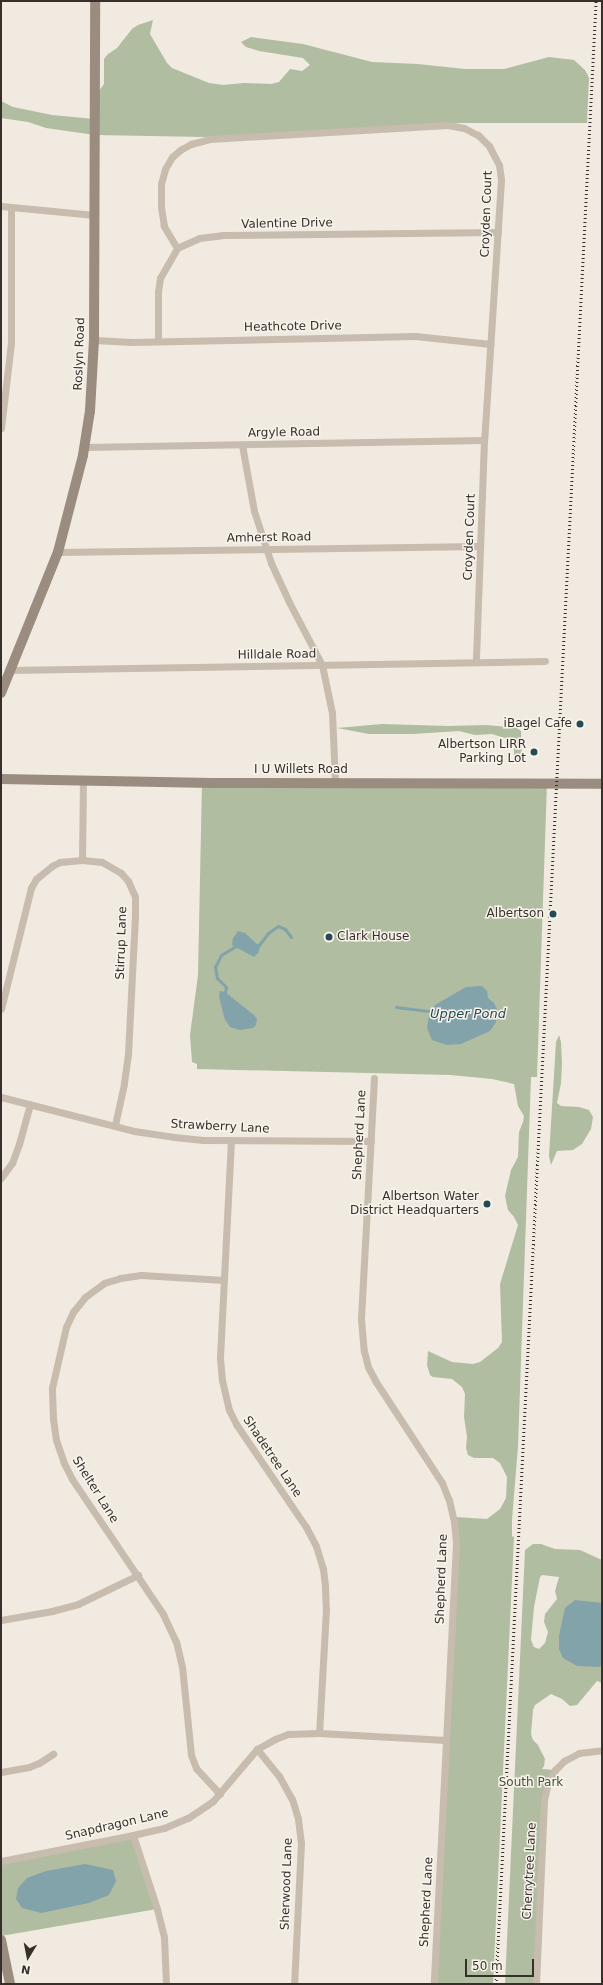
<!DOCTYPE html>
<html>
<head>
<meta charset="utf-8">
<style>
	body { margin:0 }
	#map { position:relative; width:603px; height:1985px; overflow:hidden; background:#f0eae0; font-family:"DejaVu Sans",sans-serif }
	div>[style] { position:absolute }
	.green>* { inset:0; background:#b1bda1 }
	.water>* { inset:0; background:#82a3aa }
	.stream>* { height:3px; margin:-1.5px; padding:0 1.5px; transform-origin:1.5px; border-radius:1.5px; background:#82a3aa }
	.street>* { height:7px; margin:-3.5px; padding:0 3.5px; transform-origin:3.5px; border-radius:3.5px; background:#c7bcad }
	.secondary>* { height:10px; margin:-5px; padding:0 5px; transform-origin:5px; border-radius:5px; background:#9a8c7e }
	.rail>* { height:3px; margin-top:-1.5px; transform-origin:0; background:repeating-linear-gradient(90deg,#362f2b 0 1px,transparent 0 4px) }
	.dots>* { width:11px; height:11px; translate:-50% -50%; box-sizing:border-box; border:2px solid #f8f4ec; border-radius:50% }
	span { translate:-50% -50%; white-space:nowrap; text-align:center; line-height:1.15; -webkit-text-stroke:3px #f8f4ec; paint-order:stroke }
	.street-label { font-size:12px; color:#362f2b }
	.poi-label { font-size:12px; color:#362f2b }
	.right { translate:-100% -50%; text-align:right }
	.left { translate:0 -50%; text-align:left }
	.park-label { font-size:12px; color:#425131 }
	.water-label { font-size:13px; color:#254a53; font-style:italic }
	.frame { position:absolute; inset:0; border:2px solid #362f2b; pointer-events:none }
	.north { position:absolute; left:8px; top:1937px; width:40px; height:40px; -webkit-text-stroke:3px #f8f4ec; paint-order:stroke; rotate:190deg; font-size:11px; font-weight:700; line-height:16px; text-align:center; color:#362f2b }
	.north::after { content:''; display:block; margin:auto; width:14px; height:18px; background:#362f2b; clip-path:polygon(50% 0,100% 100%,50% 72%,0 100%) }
	.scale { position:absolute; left:465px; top:1959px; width:69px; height:18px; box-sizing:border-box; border:2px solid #362f2b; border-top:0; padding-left:5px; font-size:12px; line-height:14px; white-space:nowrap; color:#362f2b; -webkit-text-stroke:3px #f8f4ec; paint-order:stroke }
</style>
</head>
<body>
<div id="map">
	<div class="green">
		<div style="clip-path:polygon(153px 20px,150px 34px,167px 63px,172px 68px,209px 83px,223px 85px,244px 83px,271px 84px,279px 82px,290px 69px,302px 71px,310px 65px,303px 58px,259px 51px,246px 47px,241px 42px,251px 37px,303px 44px,372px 62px,418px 64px,465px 69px,504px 69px,549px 57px,574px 60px,585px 70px,589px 78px,587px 123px,448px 123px,205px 137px,95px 135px,46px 128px,28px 122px,1px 118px,1px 101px,13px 107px,52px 115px,94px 119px,95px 96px,104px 84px,104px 59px,108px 54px,117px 48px,132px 29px,138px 25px)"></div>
		<div style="clip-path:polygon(382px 724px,448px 726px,486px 725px,517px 728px,521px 731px,522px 757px,519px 763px,516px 761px,514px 757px,514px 743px,508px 739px,492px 734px,475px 735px,459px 731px,413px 734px,369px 734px,337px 728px)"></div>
		<div style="clip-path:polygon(202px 782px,547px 783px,537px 1077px,531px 1077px,518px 1446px,512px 1520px,512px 1536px,514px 1537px,493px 1984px,434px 1984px,455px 1517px,487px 1519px,500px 1509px,506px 1498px,507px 1477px,500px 1463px,493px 1458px,474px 1458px,468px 1455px,466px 1448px,467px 1437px,464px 1417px,465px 1394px,462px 1387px,452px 1379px,433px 1377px,430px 1375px,427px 1365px,428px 1351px,452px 1362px,473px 1364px,480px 1362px,498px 1348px,502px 1342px,500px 1284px,518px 1225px,514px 1217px,508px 1210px,505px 1196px,511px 1170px,518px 1157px,519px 1132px,523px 1122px,524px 1116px,518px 1106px,514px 1084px,492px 1079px,451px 1075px,197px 1069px,197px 1064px,192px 1062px,190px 1035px,198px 975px)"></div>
		<div style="clip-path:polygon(559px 1035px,561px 1042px,562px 1063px,561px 1083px,557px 1103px,561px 1106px,579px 1107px,589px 1110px,593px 1117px,591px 1129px,582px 1144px,573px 1150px,557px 1151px,551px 1165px,549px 1156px,556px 1042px)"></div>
		<div style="clip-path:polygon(evenodd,533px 1544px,541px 1544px,555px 1549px,580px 1550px,602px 1560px,602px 1683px,597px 1681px,577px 1705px,570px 1706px,562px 1699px,551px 1694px,535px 1705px,533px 1710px,531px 1734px,533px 1740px,538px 1745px,545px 1759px,544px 1766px,542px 1769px,555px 1770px,548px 1783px,536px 1984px,505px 1984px,525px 1550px,533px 1544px,542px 1575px,559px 1577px,555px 1591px,557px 1599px,545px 1614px,544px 1622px,548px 1632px,545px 1643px,539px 1649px,534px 1647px,531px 1640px,534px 1607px,540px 1577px,542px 1575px)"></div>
		<div style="clip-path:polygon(133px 1835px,157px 1909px,1px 1936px,1px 1861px)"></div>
	</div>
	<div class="water">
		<div style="clip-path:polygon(238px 931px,245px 933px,260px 947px,258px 953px,254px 957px,232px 945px,233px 938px)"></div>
		<div style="clip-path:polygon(482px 986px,487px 991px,488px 998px,494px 1003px,497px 1009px,496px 1022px,490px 1031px,461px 1044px,447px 1045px,432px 1040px,427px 1028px,429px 1015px,435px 1005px,466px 987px)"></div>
		<div style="clip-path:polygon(220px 991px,225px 992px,254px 1015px,257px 1019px,256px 1025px,253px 1028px,240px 1030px,230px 1027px,225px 1020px,219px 997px)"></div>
		<div style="clip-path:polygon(575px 1600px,602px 1603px,602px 1665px,599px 1667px,577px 1666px,563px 1658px,559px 1649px,559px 1636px,565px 1608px)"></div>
		<div style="clip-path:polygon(85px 1864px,113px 1870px,116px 1881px,109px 1895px,89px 1903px,41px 1913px,22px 1908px,16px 1899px,18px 1888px,27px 1878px,46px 1871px)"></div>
	</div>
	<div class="stream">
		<div style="left:256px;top:945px;width:3px"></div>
		<div style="left:259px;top:945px;width:15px;rotate:-53deg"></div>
		<div style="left:268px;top:933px;width:12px;rotate:-35deg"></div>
		<div style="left:278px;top:926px;width:8px;rotate:23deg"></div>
		<div style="left:285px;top:929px;width:10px;rotate:53deg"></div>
		<div style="left:225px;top:992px;width:5px;rotate:-79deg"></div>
		<div style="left:226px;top:987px;width:13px;rotate:-135deg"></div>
		<div style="left:217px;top:978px;width:11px;rotate:-100deg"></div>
		<div style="left:215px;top:967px;width:13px;rotate:-63deg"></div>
		<div style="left:221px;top:955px;width:17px;rotate:-31deg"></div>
		<div style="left:396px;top:1007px;width:38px;rotate:7deg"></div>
	</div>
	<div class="street">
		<div style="left:1px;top:206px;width:94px;rotate:5.5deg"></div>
		<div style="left:177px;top:248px;width:26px;rotate:-121deg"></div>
		<div style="left:164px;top:226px;width:20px;rotate:-99deg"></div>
		<div style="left:161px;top:206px;width:22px;rotate:-90deg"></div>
		<div style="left:161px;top:184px;width:16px;rotate:-75deg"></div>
		<div style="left:165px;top:169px;width:14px;rotate:-60deg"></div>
		<div style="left:172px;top:157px;width:11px;rotate:-41deg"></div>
		<div style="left:180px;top:150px;width:13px;rotate:-29deg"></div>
		<div style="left:191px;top:144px;width:20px;rotate:-15deg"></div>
		<div style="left:210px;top:139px;width:238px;rotate:-3.4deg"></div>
		<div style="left:448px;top:125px;width:16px;rotate:11deg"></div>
		<div style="left:464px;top:128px;width:16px;rotate:27deg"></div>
		<div style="left:478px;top:135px;width:16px;rotate:45deg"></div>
		<div style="left:489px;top:146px;width:21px;rotate:62deg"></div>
		<div style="left:499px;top:165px;width:15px;rotate:82deg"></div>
		<div style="left:501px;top:180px;width:261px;rotate:93.7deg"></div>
		<div style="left:484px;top:440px;width:222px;rotate:92.1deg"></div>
		<div style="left:94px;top:340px;width:38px;rotate:3deg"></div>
		<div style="left:132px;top:342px;width:283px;rotate:-1.2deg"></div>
		<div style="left:415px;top:336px;width:76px;rotate:6deg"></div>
		<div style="left:158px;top:341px;width:49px;rotate:-90deg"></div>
		<div style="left:158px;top:292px;width:14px;rotate:-82deg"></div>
		<div style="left:160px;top:278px;width:34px;rotate:-60deg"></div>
		<div style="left:177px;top:248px;width:24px;rotate:-24deg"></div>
		<div style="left:199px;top:238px;width:23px;rotate:-7deg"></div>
		<div style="left:222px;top:235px;width:276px;rotate:-0.6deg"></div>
		<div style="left:1px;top:428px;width:86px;rotate:-83.3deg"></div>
		<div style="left:11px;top:343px;width:136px;rotate:-90deg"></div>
		<div style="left:242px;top:445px;width:67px;rotate:79.7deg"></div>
		<div style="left:254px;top:511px;width:55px;rotate:71.9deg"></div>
		<div style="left:271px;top:563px;width:43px;rotate:65.2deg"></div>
		<div style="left:289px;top:602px;width:71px;rotate:62.4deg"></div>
		<div style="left:322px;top:665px;width:49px;rotate:78.2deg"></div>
		<div style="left:332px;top:713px;width:70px;rotate:87.5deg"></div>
		<div style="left:85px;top:447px;width:399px;rotate:-1deg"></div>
		<div style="left:58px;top:552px;width:422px;rotate:-0.8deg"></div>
		<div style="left:10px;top:670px;width:535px;rotate:-0.96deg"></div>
		<div style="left:82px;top:860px;width:79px;rotate:-89.3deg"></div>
		<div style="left:1px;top:1009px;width:125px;rotate:-76.1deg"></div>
		<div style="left:31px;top:888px;width:10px;rotate:-61deg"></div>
		<div style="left:36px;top:879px;width:21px;rotate:-39deg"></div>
		<div style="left:52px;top:866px;width:9px;rotate:-27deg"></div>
		<div style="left:60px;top:862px;width:22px;rotate:-5deg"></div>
		<div style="left:82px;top:860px;width:20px;rotate:6deg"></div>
		<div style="left:102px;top:862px;width:22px;rotate:30deg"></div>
		<div style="left:121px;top:873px;width:11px;rotate:49deg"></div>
		<div style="left:128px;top:881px;width:17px;rotate:66deg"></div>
		<div style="left:135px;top:897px;width:19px;rotate:90deg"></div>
		<div style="left:135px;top:916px;width:138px;rotate:92.9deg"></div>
		<div style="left:128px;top:1054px;width:30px;rotate:98deg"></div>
		<div style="left:124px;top:1084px;width:42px;rotate:102.4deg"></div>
		<div style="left:374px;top:1078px;width:241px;rotate:93.1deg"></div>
		<div style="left:361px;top:1319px;width:32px;rotate:85deg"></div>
		<div style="left:364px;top:1351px;width:16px;rotate:76deg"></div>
		<div style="left:368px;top:1367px;width:17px;rotate:62deg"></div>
		<div style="left:376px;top:1382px;width:121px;rotate:56.8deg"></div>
		<div style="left:442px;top:1483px;width:18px;rotate:68deg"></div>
		<div style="left:449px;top:1500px;width:22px;rotate:77deg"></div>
		<div style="left:454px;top:1521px;width:23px;rotate:85deg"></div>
		<div style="left:456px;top:1544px;width:441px;rotate:92.9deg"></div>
		<div style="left:1px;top:1097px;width:137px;rotate:14.3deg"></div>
		<div style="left:134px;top:1131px;width:40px;rotate:8.5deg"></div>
		<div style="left:174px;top:1137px;width:29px;rotate:6deg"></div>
		<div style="left:203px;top:1140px;width:168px;rotate:0.3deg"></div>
		<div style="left:231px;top:1140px;width:218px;rotate:92.9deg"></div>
		<div style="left:220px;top:1358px;width:22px;rotate:85deg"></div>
		<div style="left:222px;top:1380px;width:31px;rotate:77deg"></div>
		<div style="left:229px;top:1410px;width:16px;rotate:63deg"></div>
		<div style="left:236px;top:1424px;width:125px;rotate:55.8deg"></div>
		<div style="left:306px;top:1527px;width:21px;rotate:62deg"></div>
		<div style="left:316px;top:1546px;width:24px;rotate:73deg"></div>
		<div style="left:323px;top:1569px;width:17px;rotate:83deg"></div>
		<div style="left:325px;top:1586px;width:23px;rotate:88deg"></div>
		<div style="left:326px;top:1609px;width:124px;rotate:93.2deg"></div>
		<div style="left:1px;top:1178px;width:19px;rotate:-54deg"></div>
		<div style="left:12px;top:1163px;width:20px;rotate:-70deg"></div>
		<div style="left:19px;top:1144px;width:41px;rotate:-74.6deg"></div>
		<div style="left:1px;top:1620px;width:52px;rotate:-10deg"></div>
		<div style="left:52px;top:1611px;width:27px;rotate:-15deg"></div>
		<div style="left:78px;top:1604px;width:67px;rotate:-25.8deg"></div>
		<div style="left:257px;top:1749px;width:35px;rotate:51deg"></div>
		<div style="left:279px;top:1776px;width:26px;rotate:61deg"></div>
		<div style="left:292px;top:1799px;width:21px;rotate:73deg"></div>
		<div style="left:298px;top:1819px;width:24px;rotate:83deg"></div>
		<div style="left:301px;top:1843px;width:141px;rotate:92.8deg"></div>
		<div style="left:1px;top:1772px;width:28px;rotate:-10deg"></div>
		<div style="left:29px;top:1767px;width:11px;rotate:-22deg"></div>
		<div style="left:39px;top:1763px;width:17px;rotate:-33deg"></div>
		<div style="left:220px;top:1794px;width:35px;rotate:-133deg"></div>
		<div style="left:196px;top:1768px;width:14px;rotate:-111deg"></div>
		<div style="left:191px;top:1755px;width:88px;rotate:-95.8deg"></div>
		<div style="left:182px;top:1667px;width:26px;rotate:-103deg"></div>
		<div style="left:176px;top:1642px;width:31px;rotate:-115deg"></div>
		<div style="left:163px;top:1614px;width:163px;rotate:-124deg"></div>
		<div style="left:72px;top:1479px;width:18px;rotate:-117deg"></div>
		<div style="left:64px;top:1463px;width:24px;rotate:-109deg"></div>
		<div style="left:56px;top:1440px;width:21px;rotate:-98deg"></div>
		<div style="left:53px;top:1419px;width:31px;rotate:-92deg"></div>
		<div style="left:52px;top:1388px;width:63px;rotate:-77.1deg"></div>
		<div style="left:66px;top:1327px;width:17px;rotate:-65deg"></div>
		<div style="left:73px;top:1312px;width:19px;rotate:-51deg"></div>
		<div style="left:85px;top:1297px;width:24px;rotate:-36deg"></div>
		<div style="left:104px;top:1283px;width:17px;rotate:-17deg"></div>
		<div style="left:120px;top:1278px;width:21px;rotate:-8deg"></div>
		<div style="left:141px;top:1275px;width:83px;rotate:3.4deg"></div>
		<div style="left:133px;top:1835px;width:78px;rotate:72deg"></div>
		<div style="left:157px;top:1909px;width:29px;rotate:76deg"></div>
		<div style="left:164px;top:1937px;width:47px;rotate:87.6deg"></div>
		<div style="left:1px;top:1861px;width:135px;rotate:-11.1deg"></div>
		<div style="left:133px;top:1835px;width:32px;rotate:-13deg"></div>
		<div style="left:164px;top:1828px;width:26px;rotate:-23deg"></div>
		<div style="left:188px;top:1818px;width:30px;rotate:-34deg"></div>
		<div style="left:213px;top:1801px;width:68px;rotate:-49.8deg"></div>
		<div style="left:257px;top:1749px;width:21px;rotate:-29deg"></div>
		<div style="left:275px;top:1739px;width:14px;rotate:-21deg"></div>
		<div style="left:288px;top:1734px;width:31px;rotate:-2deg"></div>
		<div style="left:319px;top:1733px;width:127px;rotate:3.2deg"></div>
		<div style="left:536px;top:1984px;width:184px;rotate:-87.5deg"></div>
		<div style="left:544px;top:1800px;width:17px;rotate:-77deg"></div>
		<div style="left:548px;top:1783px;width:15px;rotate:-62deg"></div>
		<div style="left:555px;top:1770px;width:13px;rotate:-45deg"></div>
		<div style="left:564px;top:1761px;width:17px;rotate:-28deg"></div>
		<div style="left:579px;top:1753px;width:23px;rotate:-7deg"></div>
	</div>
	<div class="secondary">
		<div style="left:1px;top:693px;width:152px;rotate:-68deg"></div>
		<div style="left:58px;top:552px;width:100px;rotate:-75.5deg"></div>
		<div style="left:83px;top:455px;width:45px;rotate:-81deg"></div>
		<div style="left:90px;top:411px;width:71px;rotate:-86.8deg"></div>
		<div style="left:94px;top:340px;width:339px;rotate:-89.8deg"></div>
		<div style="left:1px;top:779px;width:211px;rotate:1.1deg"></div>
		<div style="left:212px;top:783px;width:390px;rotate:0.1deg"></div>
		<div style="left:1px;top:1940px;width:45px;rotate:78.4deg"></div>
	</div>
	<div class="rail">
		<div style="left:496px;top:1984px;width:1986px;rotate:-87.11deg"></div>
	</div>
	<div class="dots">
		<div style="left:580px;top:724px;background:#254a53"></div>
		<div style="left:534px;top:752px;background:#254a53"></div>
		<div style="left:553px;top:914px;background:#254a53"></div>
		<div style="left:329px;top:937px;background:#254a53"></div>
		<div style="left:487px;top:1204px;background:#254a53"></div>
	</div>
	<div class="street-label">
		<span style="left:487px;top:214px;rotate:-88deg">Croyden Court</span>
		<span style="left:287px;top:224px;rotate:-1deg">Valentine Drive</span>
		<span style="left:293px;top:327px;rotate:-1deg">Heathcote Drive</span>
		<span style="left:80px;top:354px;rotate:-88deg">Roslyn Road</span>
		<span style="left:284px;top:433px;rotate:-1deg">Argyle Road</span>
		<span style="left:470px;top:537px;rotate:-88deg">Croyden Court</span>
		<span style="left:269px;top:538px;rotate:-1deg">Amherst Road</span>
		<span style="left:277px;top:655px;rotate:-1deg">Hilldale Road</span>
		<span style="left:301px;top:770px">I U Willets Road</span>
		<span style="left:122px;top:943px;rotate:-88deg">Stirrup Lane</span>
		<span style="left:220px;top:1127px;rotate:3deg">Strawberry Lane</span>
		<span style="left:360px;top:1135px;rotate:-87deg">Shepherd Lane</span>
		<span style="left:272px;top:1457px;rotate:56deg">Shadetree Lane</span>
		<span style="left:95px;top:1490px;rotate:58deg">Shelter Lane</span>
		<span style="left:442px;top:1579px;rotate:-88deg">Shepherd Lane</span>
		<span style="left:117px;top:1825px;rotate:-13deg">Snapdragon Lane</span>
		<span style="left:530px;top:1871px;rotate:-87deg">Cherrytree Lane</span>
		<span style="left:287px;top:1884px;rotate:-88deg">Sherwood Lane</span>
		<span style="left:427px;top:1902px;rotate:-87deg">Shepherd Lane</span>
	</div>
	<div class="poi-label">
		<span class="right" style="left:572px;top:724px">iBagel Cafe</span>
		<span class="right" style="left:526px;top:752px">Albertson LIRR<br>Parking Lot</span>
		<span class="right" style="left:544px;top:914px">Albertson</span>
		<span class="left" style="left:337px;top:937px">Clark House</span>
		<span class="right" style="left:479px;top:1204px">Albertson Water<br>District Headquarters</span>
	</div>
	<div class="park-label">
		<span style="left:531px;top:1783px">South Park</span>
	</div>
	<div class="water-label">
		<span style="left:468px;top:1014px">Upper Pond</span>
	</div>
	<div class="frame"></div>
	<div class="north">N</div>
	<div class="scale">50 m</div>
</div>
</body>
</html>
